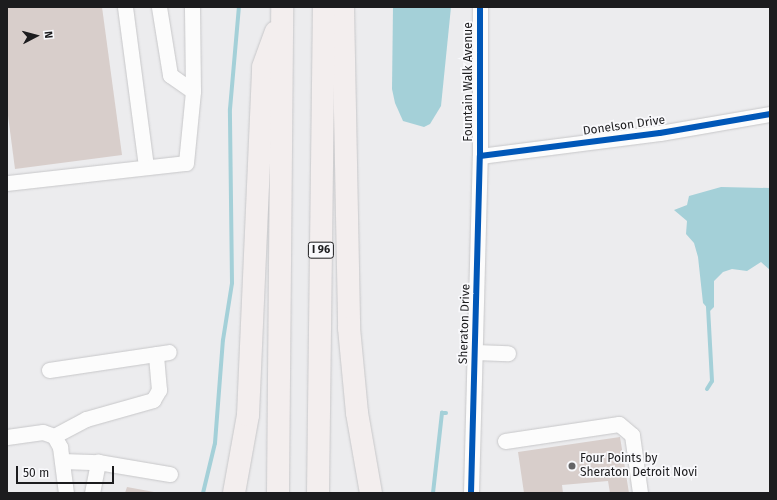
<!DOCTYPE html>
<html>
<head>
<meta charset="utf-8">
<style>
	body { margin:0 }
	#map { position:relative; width:777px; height:500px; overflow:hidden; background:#ececee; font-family:"Fira Sans",sans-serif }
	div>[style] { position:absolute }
	.water>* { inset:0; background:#a4d0d8 }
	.stream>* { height:4px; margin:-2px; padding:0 2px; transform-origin:2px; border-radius:2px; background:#a4d0d8 }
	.building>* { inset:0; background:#d8cecb }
	.roads { filter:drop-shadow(0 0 1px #c7c7c9) drop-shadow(0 0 1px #c7c7c9) }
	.minor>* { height:15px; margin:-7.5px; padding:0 7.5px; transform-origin:7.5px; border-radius:7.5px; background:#fcfcfc }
	.highway>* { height:22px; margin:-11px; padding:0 11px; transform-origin:11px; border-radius:11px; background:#f3eeee }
	.cycleway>* { height:6px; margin:-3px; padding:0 3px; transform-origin:3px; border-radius:3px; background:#0057b8 }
	.dots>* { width:11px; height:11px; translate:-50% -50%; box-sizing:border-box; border:2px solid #f9f9fc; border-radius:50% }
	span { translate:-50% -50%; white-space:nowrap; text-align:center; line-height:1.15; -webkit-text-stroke:3.5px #f9f9fc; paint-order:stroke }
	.shield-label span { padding:1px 3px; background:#f9f9fc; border:1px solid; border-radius:3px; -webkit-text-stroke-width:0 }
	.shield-label { font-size:11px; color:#1c1c1e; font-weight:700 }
	.street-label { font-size:12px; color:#1c1c1e }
	.poi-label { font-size:12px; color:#1c1c1e }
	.left { translate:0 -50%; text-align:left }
	.frame { position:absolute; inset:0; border:8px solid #1c1c1e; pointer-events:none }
	.north { position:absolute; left:16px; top:16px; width:40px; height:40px; -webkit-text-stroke:3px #f9f9fc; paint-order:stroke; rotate:84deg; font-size:11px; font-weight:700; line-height:16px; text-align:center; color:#1c1c1e }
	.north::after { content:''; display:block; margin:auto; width:14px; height:18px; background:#1c1c1e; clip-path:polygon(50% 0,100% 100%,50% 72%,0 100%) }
	.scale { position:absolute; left:16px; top:466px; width:98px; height:18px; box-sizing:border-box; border:2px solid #1c1c1e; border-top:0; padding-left:5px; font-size:12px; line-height:14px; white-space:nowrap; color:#1c1c1e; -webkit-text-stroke:3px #f9f9fc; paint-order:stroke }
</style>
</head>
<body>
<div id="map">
	<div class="water">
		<div style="clip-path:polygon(393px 7px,451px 7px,441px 106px,430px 124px,424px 127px,403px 121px,395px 103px,392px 89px)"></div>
		<div style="clip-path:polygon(721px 187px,770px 188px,770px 270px,761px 262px,747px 271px,732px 269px,723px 272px,714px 281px,714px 307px,710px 311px,703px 303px,698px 257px,694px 243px,686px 234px,687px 221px,674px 210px,687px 205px,689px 196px)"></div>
	</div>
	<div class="stream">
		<div style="left:707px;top:389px;width:9px;rotate:-58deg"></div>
		<div style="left:712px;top:381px;width:75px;rotate:-93.1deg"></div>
		<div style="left:203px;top:493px;width:51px;rotate:-76.5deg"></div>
		<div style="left:215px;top:443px;width:103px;rotate:-85.6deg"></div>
		<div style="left:223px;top:340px;width:58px;rotate:-81deg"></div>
		<div style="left:232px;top:283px;width:174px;rotate:-90.7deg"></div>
		<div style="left:230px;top:109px;width:102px;rotate:-85deg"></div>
		<div style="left:433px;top:493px;width:81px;rotate:-83.6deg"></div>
		<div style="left:442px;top:413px;width:4px"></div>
	</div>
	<div class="building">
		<div style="clip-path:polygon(7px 7px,102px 7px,122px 155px,15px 169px,7px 108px)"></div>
		<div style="clip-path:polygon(620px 437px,629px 493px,610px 493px,608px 481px,562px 485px,563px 493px,524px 493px,518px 452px)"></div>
		<div style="clip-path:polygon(127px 487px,154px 492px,154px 493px,125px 493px)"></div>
	</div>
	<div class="roads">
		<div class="minor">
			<div style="left:125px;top:7px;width:161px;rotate:82.5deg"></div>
			<div style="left:159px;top:7px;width:69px;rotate:80.8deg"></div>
			<div style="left:170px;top:75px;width:28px;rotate:35deg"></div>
			<div style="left:480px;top:156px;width:181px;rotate:-7.3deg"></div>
			<div style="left:660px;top:133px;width:112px;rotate:-9.8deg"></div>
			<div style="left:7px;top:183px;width:180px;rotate:-6.4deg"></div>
			<div style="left:186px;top:163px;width:72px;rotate:-84.4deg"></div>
			<div style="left:193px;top:91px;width:84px;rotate:-90.7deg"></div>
			<div style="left:475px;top:352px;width:33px;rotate:2deg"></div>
			<div style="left:49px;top:370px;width:121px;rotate:-8.5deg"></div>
			<div style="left:54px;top:436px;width:36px;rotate:-28deg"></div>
			<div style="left:86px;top:419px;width:70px;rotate:-15.8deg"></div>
			<div style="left:153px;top:400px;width:12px;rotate:-59deg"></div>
			<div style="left:159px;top:390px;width:36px;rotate:-95deg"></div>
			<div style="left:7px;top:437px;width:36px;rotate:-8deg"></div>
			<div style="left:43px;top:432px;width:12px;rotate:20deg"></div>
			<div style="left:54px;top:436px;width:13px;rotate:61deg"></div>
			<div style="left:60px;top:447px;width:46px;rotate:82.6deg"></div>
			<div style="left:505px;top:441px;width:115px;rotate:-8.5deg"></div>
			<div style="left:619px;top:424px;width:17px;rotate:40deg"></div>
			<div style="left:632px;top:435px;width:59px;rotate:82.1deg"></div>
			<div style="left:62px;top:461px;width:36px;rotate:2deg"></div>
			<div style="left:98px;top:462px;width:73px;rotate:9.5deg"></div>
			<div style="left:92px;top:493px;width:32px;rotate:-79deg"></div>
			<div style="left:471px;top:493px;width:337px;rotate:-88.5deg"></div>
			<div style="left:480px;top:156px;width:149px;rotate:-90deg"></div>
		</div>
		<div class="highway">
			<div style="left:343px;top:7px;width:321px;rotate:88.9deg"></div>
			<div style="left:349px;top:328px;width:85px;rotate:84.6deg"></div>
			<div style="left:357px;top:413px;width:81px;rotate:80.1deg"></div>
			<div style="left:234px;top:493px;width:79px;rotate:-79.8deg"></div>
			<div style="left:248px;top:415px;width:348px;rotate:-87.5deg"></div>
			<div style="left:263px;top:67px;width:37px;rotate:-70deg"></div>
			<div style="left:278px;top:493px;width:486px;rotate:-89.5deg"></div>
			<div style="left:318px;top:493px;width:486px;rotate:-89.3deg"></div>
		</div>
	</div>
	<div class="cycleway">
		<div style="left:480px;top:156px;width:181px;rotate:-7.3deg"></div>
		<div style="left:660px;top:133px;width:112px;rotate:-9.8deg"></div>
		<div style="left:471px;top:493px;width:337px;rotate:-88.5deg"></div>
		<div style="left:480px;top:156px;width:149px;rotate:-90deg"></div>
	</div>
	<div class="dots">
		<div style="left:572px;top:466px;background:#656567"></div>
	</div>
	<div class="shield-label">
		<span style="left:321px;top:250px">I 96</span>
	</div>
	<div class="street-label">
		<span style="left:469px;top:82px;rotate:-90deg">Fountain Walk Avenue</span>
		<span style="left:624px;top:126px;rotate:-8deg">Donelson Drive</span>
		<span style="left:465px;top:324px;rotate:-88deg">Sheraton Drive</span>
	</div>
	<div class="poi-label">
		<span class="left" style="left:580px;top:466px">Four Points by<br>Sheraton Detroit Novi</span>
	</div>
	<div class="frame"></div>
	<div class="north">N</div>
	<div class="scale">50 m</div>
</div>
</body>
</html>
